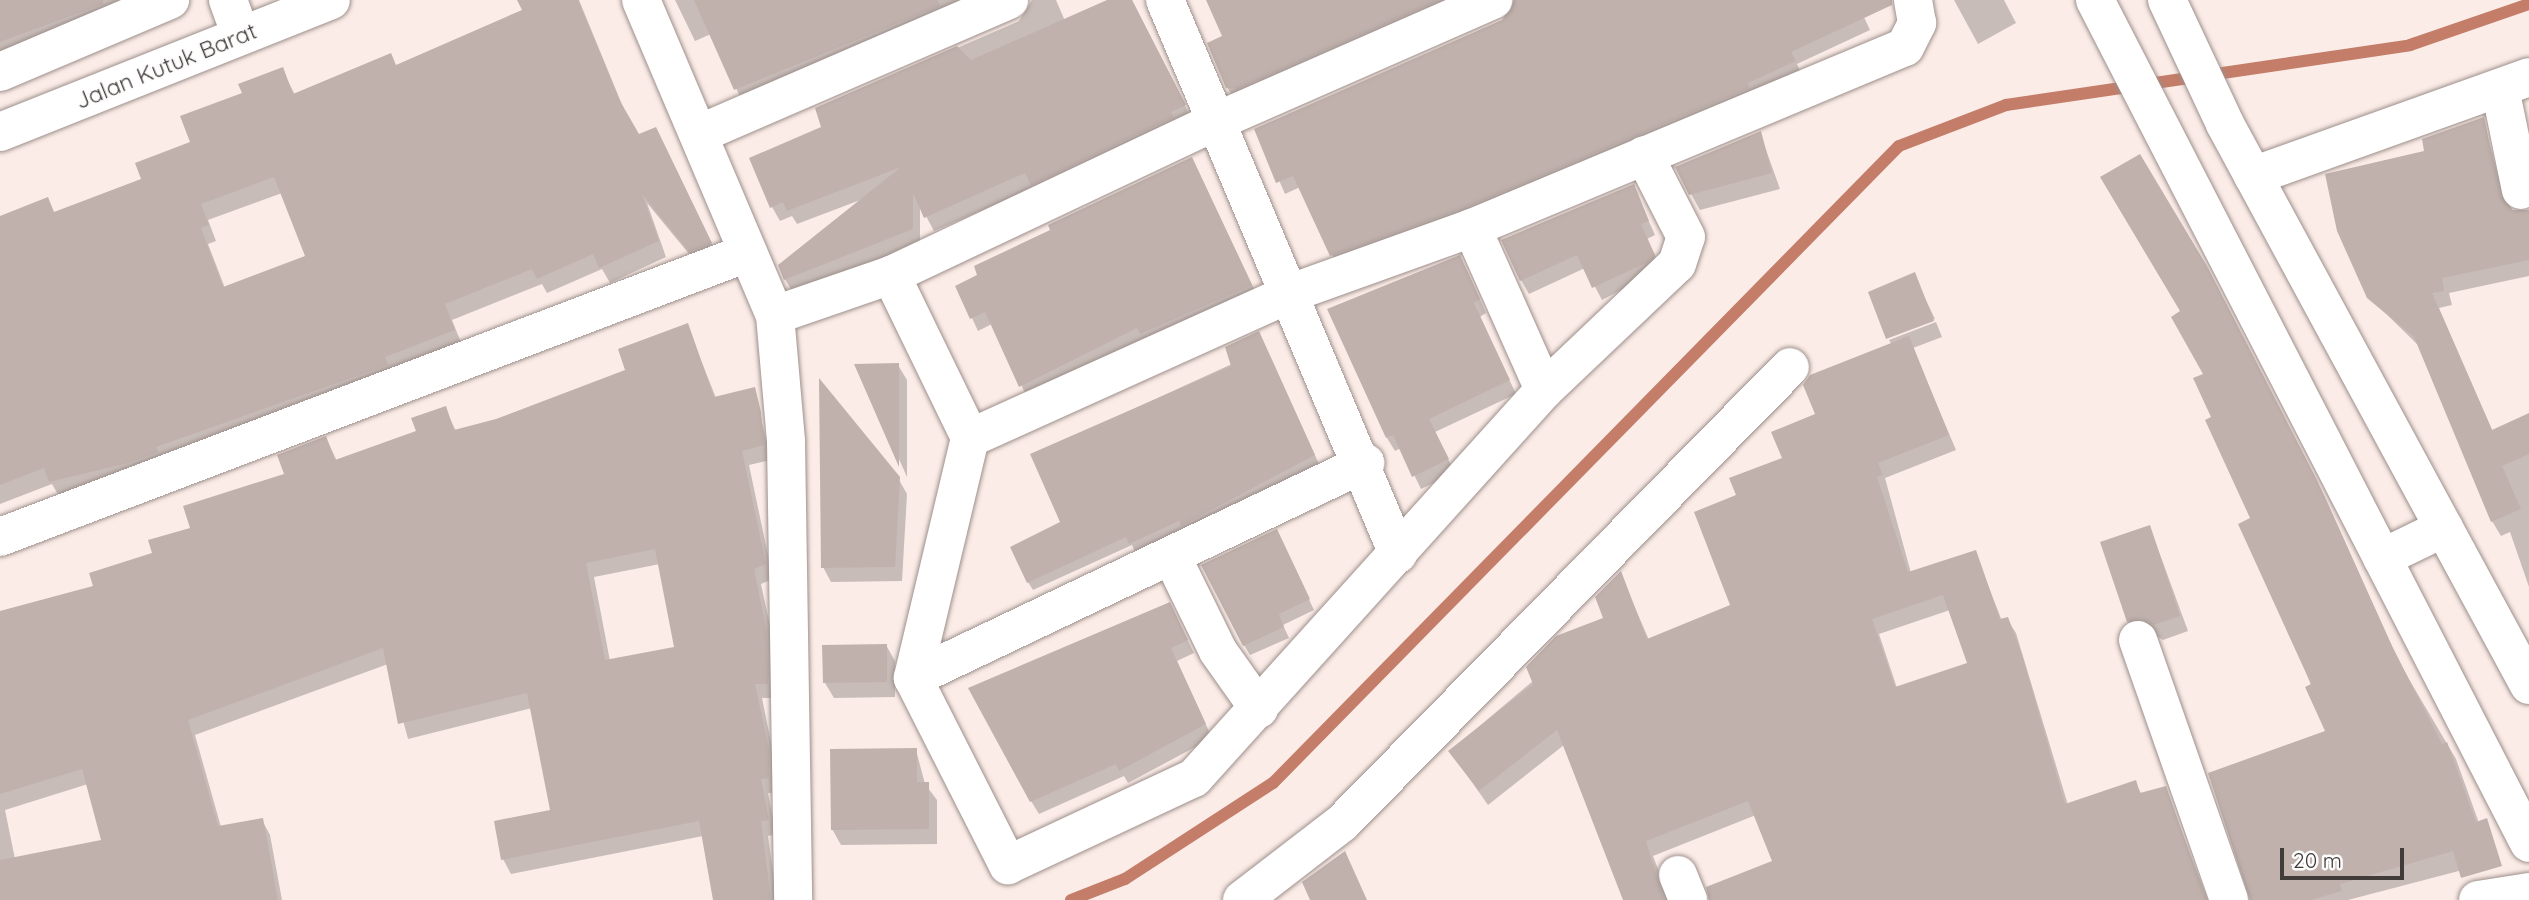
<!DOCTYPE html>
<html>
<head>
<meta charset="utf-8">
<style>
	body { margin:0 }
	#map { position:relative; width:2529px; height:900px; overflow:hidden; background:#fbece7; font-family:Quicksand,sans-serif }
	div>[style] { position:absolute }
	.shadow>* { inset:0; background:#0003 }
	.stream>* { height:12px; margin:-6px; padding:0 6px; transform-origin:6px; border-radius:6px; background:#c37d69 }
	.building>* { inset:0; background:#c0b1ad }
	.roads { filter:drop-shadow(0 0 2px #9d8f8b) drop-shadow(0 0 2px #9d8f8b) }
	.minor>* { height:38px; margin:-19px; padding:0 19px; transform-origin:19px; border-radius:19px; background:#fff }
	.major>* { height:38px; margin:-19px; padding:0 19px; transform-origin:19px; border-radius:19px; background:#fff }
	span { translate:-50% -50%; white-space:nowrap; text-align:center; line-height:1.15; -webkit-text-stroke:5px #fdfdfd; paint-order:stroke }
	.street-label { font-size:23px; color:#413b39 }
	.scale { position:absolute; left:2280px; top:848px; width:124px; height:32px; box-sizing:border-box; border:4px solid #413b39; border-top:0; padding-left:9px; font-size:21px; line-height:24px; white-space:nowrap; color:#413b39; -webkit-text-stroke:5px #fdfdfd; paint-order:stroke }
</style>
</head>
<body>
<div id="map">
	<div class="shadow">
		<div style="clip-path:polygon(0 0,152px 0,0 67px)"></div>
		<div style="clip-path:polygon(evenodd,519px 0,579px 0,628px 119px,638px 136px,664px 145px,719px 259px,699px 266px,647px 203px,666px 257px,610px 283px,602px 269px,547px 293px,542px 284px,452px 320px,462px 345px,59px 496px,52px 484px,0 504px,0 218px,47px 200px,55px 214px,143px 180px,282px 69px,295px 95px,396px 66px,524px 11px,519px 0,282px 193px,307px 257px,225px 288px,208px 244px,216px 241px,208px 220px,282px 193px)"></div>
		<div style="clip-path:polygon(675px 0,994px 0,743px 103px,711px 34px,695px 41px)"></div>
		<div style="clip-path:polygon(1032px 0,1056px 0,1065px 21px,1112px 0,1132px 0,1192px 120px,934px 231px,920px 205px,920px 243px,793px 293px,785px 279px,863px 199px,797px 224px,792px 216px,780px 221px,772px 207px,823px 128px,817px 109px,1019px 21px)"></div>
		<div style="clip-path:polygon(1208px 0,1471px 0,1234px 99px,1227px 87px,1225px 37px)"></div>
		<div style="clip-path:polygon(1516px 0,1856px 0,1870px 30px,1797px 64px,1801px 73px,1338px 267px,1300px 187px,1285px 194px,1257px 129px,1503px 21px)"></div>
		<div style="clip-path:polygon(1954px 0,2004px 0,2016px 23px,1978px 44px)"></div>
		<div style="clip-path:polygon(2483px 119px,2506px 205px,2513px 212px,2529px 212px,2529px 276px,2449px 293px,2452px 305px,2439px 308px,2493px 432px,2529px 415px,2529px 587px,2510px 532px,2501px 536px,2492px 521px,2421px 348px,2369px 297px,2426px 152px)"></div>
		<div style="clip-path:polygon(1760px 133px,1780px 189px,1700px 210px,1691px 194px)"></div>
		<div style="clip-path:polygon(1198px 171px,1258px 297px,1028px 399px,992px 324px,978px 331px,957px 286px)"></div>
		<div style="clip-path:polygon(1633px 186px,1655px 235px,1647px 239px,1661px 269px,1602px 300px,1585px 268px,1529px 294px,1521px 280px)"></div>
		<div style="clip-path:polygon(1467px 271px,1486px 313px,1480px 317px,1516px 394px,1435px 432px,1455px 473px,1421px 489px,1401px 448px,1395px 451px,1387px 438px)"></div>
		<div style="clip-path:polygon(1914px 275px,1935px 319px,1887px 337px)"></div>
		<div style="clip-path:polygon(2215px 283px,2325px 497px,2400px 664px,2456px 759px,2493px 862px,2348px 900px,2251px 900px,2328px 732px,2214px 418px,2205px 374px)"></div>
		<div style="clip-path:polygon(evenodd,1936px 322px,1942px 337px,1913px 348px,1956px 450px,1885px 478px,1911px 573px,1975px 552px,2002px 621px,2007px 619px,2016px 633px,2068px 805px,2135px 782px,2142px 795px,2165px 788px,2208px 900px,1711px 900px,1774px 862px,1756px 815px,1653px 856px,1670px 900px,1625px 900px,1564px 745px,1488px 805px,1450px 751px,1606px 619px,1620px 573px,1649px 640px,1733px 606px,1738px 496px,1784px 459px,1817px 415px,1892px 345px,1889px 340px,1936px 322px,1950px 610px,1969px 664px,1897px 688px,1879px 634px,1950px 610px)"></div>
		<div style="clip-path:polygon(evenodd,687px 325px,716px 398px,754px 389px,771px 460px,749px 465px,773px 579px,761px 584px,775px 649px,775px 698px,762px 698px,776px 767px,777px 793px,768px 793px,776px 834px,768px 836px,777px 900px,714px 900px,703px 836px,511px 874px,503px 859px,552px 811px,532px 708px,408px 739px,388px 664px,195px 735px,221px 827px,262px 820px,270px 835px,282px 900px,0 900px,0 613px,95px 587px,286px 475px,326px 438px,337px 461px,418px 432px,445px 408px,456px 431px,496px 421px,627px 371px,687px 325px,660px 564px,676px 648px,610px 661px,594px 577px,660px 564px,687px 325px,88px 784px,103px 841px,15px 859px,5px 810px,88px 784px)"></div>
		<div style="clip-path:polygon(1263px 342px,1319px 464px,1135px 552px,1132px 545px,1033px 590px,1028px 582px,1063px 523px,1033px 455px,1234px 363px)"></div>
		<div style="clip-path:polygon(857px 365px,898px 365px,907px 380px,907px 477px)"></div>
		<div style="clip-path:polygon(898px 478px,907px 494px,902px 581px,831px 582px,823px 567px)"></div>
		<div style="clip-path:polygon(2150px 527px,2188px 631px,2163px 640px,2151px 633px,2137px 637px,2128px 621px)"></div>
		<div style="clip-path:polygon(1282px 542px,1314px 610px,1283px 625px,1289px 638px,1250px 655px,1244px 645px)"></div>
		<div style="clip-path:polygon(1176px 617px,1194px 653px,1177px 661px,1212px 738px,1128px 783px,1124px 776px,1039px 814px,1031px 801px)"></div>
		<div style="clip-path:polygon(886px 645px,895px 661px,895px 697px,834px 698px,825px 683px)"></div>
		<div style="clip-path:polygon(916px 750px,925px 784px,937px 800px,937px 844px,841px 845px,832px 829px)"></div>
	</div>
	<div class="stream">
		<div style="left:1071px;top:900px;width:58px;rotate:-21.3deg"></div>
		<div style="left:1125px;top:879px;width:176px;rotate:-33deg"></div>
		<div style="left:1273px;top:783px;width:893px;rotate:-45.5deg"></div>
		<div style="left:1899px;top:146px;width:115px;rotate:-21deg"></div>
		<div style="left:2006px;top:105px;width:408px;rotate:-8.4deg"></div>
		<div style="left:2410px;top:45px;width:126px;rotate:-19deg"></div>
	</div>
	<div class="building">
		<div style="clip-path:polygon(0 0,103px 0,103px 4px,0 42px)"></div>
		<div style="clip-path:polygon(evenodd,517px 0,578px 0,620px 101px,639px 134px,656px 127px,712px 243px,689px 252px,642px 194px,659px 241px,599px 268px,593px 254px,537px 279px,532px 269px,445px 304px,455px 330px,385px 357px,388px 365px,156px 447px,158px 452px,128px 463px,49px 482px,44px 468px,0 485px,0 216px,48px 197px,54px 212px,141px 179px,135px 163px,190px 142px,180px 116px,242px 93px,238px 84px,283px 67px,293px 94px,391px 53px,396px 65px,522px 10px,517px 0,274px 177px,305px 256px,223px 287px,201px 228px,209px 225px,201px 204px,274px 177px)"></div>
		<div style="clip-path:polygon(694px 0,938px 0,940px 6px,734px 90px)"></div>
		<div style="clip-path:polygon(1107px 0,1132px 0,1186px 105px,1171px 112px,1174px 117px,1031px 185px,1025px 173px,924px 218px,913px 193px,913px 229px,784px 280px,778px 265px,901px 167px,787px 211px,783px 202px,770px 208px,749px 158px,821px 127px,815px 108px,957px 46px,971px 60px)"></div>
		<div style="clip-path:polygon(1206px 0,1439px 0,1237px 89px,1226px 88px,1207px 43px,1222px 36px)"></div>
		<div style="clip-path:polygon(1514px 0,1892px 0,1892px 5px,1791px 52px,1796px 61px,1748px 83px,1749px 88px,1464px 208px,1330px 256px,1293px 176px,1276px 183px,1254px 129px,1502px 20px)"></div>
		<div style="clip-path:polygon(2484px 117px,2500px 195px,2513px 210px,2529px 210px,2529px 260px,2442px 278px,2444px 291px,2432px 293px,2492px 430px,2529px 413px,2529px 454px,2502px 466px,2521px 509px,2491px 522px,2414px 337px,2367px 298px,2337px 231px,2325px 174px,2424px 151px,2422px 139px)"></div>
		<div style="clip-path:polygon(1761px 131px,1772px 173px,1689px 195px,1675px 167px)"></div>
		<div style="clip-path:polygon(2140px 154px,2207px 266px,2317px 480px,2392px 646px,2442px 744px,2447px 742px,2476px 822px,2487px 818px,2502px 866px,2461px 878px,2453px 851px,2340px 884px,2342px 891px,2311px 900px,2250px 900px,2208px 773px,2325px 731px,2305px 687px,2311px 684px,2238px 524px,2250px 518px,2205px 420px,2211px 417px,2193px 378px,2203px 374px,2171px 317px,2180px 311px,2100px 177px)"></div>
		<div style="clip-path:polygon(1192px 157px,1252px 285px,1140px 334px,1137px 328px,1019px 387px,985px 312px,970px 319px,955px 286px,977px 275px,974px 266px,1050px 230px,1048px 225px)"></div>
		<div style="clip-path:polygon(1634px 184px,1649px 221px,1641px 224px,1655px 255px,1648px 262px,1592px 288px,1577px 255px,1520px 281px,1501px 240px)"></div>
		<div style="clip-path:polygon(1460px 255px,1480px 299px,1474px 303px,1510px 380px,1429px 419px,1449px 459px,1412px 477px,1393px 435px,1386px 438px,1327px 309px)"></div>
		<div style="clip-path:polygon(1915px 272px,1934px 321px,1886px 339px,1868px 292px)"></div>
		<div style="clip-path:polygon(evenodd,688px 323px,714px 397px,755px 387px,761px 412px,764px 445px,742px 451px,766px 564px,754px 569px,767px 633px,768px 684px,755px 684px,769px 750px,769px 778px,761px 779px,769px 820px,761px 821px,771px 900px,713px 900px,699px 821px,501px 860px,494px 821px,550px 810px,527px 693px,398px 724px,383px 648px,188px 720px,218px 826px,263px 818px,278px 900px,0 900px,0 860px,101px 840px,82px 769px,0 794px,0 611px,93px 586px,89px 573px,152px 553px,148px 540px,190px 528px,183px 506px,284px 474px,277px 455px,326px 436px,335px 460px,416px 431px,411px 418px,446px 406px,454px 430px,496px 419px,625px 370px,618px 349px,688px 323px,655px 549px,674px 647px,605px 660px,586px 563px,655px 549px)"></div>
		<div style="clip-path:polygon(1259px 331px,1315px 455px,1181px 526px,1179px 521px,1129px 544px,1126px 537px,1027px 583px,1010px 547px,1060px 522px,1030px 454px,1231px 366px,1225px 347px)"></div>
		<div style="clip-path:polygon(evenodd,1909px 336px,1949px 435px,1878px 463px,1883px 475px,1877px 477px,1908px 572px,1976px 550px,2000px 619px,2008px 617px,2022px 655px,2065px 804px,2136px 780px,2140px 793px,2166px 786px,2206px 900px,1709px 900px,1706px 887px,1772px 861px,1748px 801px,1646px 841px,1664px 900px,1623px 900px,1557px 730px,1479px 791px,1448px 751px,1533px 684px,1526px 667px,1556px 636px,1603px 618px,1595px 597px,1621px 571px,1647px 639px,1730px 605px,1694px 512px,1736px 495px,1729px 478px,1782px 458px,1771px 432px,1815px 414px,1803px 385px,1810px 375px,1909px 336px,1943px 595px,1967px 663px,1895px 687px,1872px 619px,1943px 595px)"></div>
		<div style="clip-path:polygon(899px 363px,899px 467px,854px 364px)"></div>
		<div style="clip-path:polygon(819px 378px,900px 477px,895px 567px,821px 568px)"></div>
		<div style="clip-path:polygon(2150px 525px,2180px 616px,2153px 625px,2141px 618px,2127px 622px,2100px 542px)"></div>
		<div style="clip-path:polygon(1277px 529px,1310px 599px,1279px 614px,1284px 627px,1243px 646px,1201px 565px)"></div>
		<div style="clip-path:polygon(1170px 602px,1188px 640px,1171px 648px,1206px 724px,1119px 771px,1116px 764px,1030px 802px,968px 688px)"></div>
		<div style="clip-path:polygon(887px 644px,887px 682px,823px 683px,822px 645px)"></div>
		<div style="clip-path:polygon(917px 748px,917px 782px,929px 782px,929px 829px,831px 830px,830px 749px)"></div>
		<div style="clip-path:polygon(1345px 851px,1367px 900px,1310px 900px,1302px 882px)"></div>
	</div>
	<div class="roads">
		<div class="minor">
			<div style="left:228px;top:0;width:38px;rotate:70deg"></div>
			<div style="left:641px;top:0;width:342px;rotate:67deg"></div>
			<div style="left:775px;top:315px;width:127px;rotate:85deg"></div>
			<div style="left:786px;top:442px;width:458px;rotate:89.1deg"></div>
			<div style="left:1165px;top:0;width:601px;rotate:67.19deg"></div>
			<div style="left:0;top:72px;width:185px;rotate:-23deg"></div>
			<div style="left:2500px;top:88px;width:104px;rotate:78.4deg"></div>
			<div style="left:0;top:132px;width:356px;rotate:-21.7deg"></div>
			<div style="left:699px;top:134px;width:338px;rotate:-23.4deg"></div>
			<div style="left:2253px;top:176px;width:293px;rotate:-19.7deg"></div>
			<div style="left:1472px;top:228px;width:177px;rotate:66deg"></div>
			<div style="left:891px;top:275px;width:181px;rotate:64.1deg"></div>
			<div style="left:970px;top:438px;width:247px;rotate:103.4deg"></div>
			<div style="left:913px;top:678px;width:210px;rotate:63.1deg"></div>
			<div style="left:1008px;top:865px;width:205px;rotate:-25.1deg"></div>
			<div style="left:1194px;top:778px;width:523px;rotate:-47.95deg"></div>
			<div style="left:1544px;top:390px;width:183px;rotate:-43.5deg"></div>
			<div style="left:1677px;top:264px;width:28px;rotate:-72deg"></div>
			<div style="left:1686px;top:237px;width:92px;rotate:-117.1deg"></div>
			<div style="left:775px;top:315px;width:123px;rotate:-19deg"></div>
			<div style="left:891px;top:275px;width:358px;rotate:-25.3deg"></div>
			<div style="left:1215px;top:122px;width:304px;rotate:-23.7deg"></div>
			<div style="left:970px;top:438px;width:352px;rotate:-24.3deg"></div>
			<div style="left:1291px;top:293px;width:192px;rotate:-19.8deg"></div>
			<div style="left:1472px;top:228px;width:469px;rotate:-22.7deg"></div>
			<div style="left:1905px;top:47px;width:27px;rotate:-63deg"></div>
			<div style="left:1917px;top:23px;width:23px;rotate:-100deg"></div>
			<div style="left:0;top:537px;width:799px;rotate:-20.82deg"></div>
			<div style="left:1173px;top:559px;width:102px;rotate:63.9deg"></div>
			<div style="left:1218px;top:651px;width:71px;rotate:54.7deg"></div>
			<div style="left:2138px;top:640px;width:275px;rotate:70.7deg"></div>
			<div style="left:913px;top:678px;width:501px;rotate:-25.44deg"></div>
			<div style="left:1678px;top:875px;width:27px;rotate:68deg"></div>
			<div style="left:1242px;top:900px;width:126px;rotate:-37.6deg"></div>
			<div style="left:1342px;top:823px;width:639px;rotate:-45.51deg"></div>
			<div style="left:2478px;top:900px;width:52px;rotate:-8.9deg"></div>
		</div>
		<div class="major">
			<div style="left:2095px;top:0;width:948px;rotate:62.76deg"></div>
			<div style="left:2167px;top:0;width:137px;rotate:64.9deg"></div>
			<div style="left:2225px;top:124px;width:638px;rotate:61.55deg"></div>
			<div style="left:2382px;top:558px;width:69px;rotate:-25.8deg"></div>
		</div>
	</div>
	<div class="street-label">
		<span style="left:166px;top:66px;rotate:-22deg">Jalan Kutuk Barat</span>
	</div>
	<div class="scale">20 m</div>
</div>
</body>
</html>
